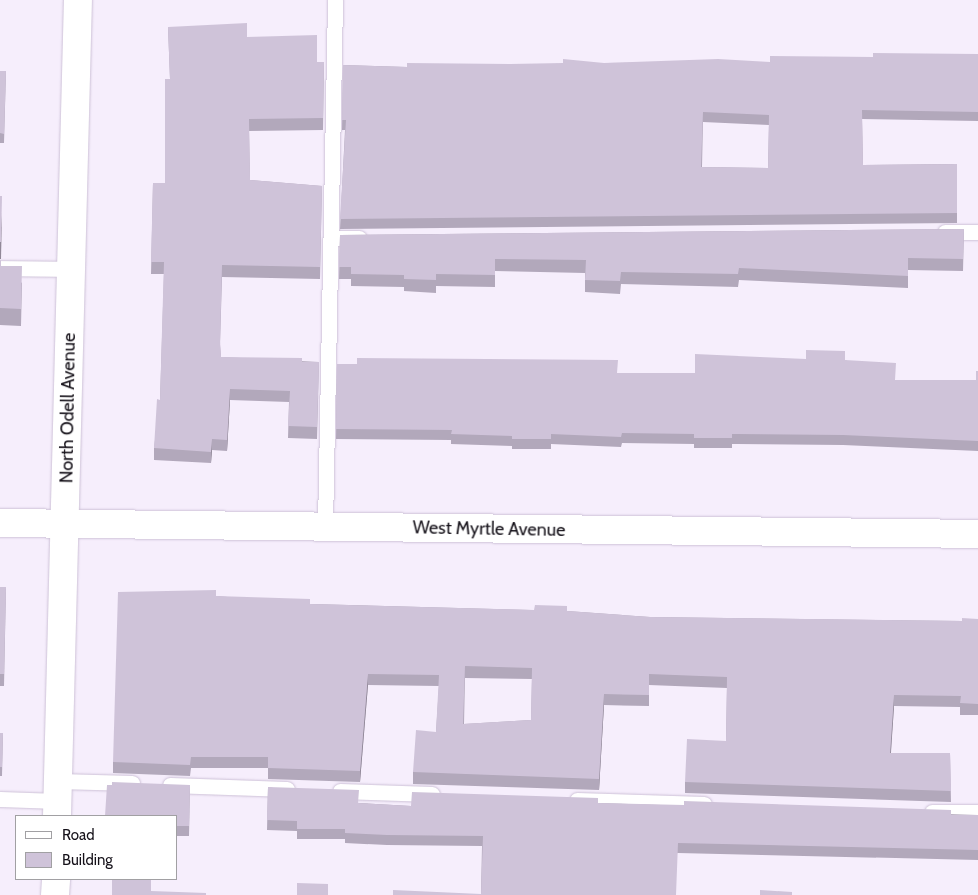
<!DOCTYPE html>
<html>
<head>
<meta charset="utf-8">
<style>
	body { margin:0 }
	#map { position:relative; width:978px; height:895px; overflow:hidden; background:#f6eefc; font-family:Cabin,sans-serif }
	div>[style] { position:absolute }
	.roads { filter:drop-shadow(0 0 1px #cdc1d7) drop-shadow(0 0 1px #cdc1d7) }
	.service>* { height:15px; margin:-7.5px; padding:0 7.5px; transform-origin:7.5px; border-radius:7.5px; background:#fff }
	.minor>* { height:28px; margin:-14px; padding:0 14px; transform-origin:14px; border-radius:14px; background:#fff }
	.wall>* { inset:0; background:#b2a8bb }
	.shaded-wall>* { inset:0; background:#918898 }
	.building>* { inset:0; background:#cfc3d9 }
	span { translate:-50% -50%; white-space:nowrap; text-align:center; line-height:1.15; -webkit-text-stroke:4.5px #fff; paint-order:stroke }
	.street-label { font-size:18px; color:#151119 }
	.legend { position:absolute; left:15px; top:815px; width:162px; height:65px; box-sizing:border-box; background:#fff; border:1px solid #a1a0a3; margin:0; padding:6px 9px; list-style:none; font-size:15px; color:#151119 }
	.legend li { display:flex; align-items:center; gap:10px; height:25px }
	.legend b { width:25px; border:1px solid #a1a0a3 }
</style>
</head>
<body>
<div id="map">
	<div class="roads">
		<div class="service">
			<div style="left:945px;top:232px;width:33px"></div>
			<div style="left:331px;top:238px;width:28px"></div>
			<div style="left:0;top:268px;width:71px;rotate:0.8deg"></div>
			<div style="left:325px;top:527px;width:527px;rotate:-88.91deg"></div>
			<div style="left:58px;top:781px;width:74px;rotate:1.5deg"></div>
			<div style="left:170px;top:785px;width:117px;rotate:2deg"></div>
			<div style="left:340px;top:791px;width:92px;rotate:1.9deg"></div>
			<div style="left:0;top:799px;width:58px;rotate:2deg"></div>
			<div style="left:577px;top:800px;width:127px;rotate:1.8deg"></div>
			<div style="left:932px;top:812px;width:46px"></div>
		</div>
		<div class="minor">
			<div style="left:0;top:523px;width:978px;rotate:0.64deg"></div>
			<div style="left:57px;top:816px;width:816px;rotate:-88.53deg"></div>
			<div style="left:55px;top:895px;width:16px;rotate:-86deg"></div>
		</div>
	</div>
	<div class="wall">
		<div style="clip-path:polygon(168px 27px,247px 37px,317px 62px,324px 62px,323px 130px,249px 131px,250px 180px,322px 186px,320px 279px,222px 277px,220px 345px,221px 357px,319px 362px,317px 439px,288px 438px,289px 402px,230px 400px,227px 451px,212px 450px,211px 463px,154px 460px,154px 448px,160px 400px,164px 274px,151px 274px,153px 183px,165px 183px,170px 79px)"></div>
		<div style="clip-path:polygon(evenodd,978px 54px,978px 121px,862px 119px,863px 165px,957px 164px,957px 223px,340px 229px,345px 130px,342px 130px,343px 65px,407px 67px,604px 63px,770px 62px,873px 57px,978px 54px,703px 122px,769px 125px,768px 168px,702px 167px,703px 122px)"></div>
		<div style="clip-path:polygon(0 71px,6px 71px,4px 143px,0 143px)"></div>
		<div style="clip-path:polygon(964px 229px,963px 271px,908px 270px,908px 288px,739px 280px,738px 287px,621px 284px,620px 294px,585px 292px,585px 273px,495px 271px,495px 287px,436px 286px,436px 293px,404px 291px,404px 287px,351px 286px,351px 279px,339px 279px,340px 235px)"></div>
		<div style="clip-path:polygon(0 260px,1px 266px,22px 283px,21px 326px,0 325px)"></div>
		<div style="clip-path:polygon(845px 360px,895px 380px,976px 380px,978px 371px,978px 451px,843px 445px,732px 444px,732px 448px,694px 448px,694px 444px,622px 443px,621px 447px,551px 444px,551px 449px,512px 449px,512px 446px,451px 444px,451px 440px,336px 439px,337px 364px,618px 373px,695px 373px)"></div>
		<div style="clip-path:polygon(0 587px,6px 587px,4px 686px,0 686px)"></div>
		<div style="clip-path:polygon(evenodd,216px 596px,310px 604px,567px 611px,650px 617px,962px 621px,978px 619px,978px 715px,960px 715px,960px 707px,894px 706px,891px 753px,950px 753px,951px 802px,685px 793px,685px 782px,726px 741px,727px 688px,649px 685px,649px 706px,604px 705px,599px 790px,413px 784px,413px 772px,436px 732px,439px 686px,368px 685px,360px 782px,268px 779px,268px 768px,191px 768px,190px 776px,113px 773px,113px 762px,216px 596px,465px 678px,532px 679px,531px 720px,464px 724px,465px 678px)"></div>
		<div style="clip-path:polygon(0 733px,3px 733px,2px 776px,0 776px)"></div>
		<div style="clip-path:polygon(190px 785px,189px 836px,176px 836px,176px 816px)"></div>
		<div style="clip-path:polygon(268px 787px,359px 803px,411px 806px,598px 803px,978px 815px,978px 860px,678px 853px,481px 894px,482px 846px,387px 845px,345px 843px,345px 839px,297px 839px,297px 831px,267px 830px)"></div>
	</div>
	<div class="shaded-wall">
		<div style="clip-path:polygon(2px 213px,1px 259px,0 259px,0 242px)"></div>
		<div style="clip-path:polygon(230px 389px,230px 400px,227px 451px,227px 440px)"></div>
		<div style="clip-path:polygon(212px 439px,212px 450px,211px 463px,211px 452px)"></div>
		<div style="clip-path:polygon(368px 674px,368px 685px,360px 782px,360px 771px)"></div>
		<div style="clip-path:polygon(604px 694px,604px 705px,599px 790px,599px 779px)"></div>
		<div style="clip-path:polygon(894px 695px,894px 706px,890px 764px,890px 753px)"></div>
	</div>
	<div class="building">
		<div style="clip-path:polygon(247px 23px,247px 37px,317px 35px,317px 62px,324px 62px,323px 118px,249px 119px,250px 180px,322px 186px,320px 267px,222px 265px,220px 341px,221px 357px,302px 358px,302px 362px,319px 362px,317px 427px,288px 426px,290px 391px,230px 389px,227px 440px,212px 439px,211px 452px,154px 448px,157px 399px,160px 400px,164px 262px,151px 262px,153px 183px,165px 183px,165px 79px,170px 79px,168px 27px)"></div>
		<div style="clip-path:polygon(evenodd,873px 53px,978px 54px,978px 112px,862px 110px,863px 165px,957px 164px,957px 213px,340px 219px,346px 120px,342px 120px,343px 65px,407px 67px,407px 63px,510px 64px,563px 63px,563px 59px,604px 63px,718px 59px,770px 62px,770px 56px,873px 57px,873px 53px,703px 112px,769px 115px,768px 168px,701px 167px,703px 112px)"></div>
		<div style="clip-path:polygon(0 71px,6px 71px,4px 134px,0 133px)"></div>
		<div style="clip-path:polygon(0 196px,2px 196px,1px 242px,0 242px)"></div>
		<div style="clip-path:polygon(964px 229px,963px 259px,908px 258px,908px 276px,739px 268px,738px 274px,621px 272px,620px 281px,585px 280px,586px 260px,495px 259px,495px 275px,436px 274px,436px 280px,404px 279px,404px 275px,351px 274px,351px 267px,339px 267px,340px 235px)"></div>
		<div style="clip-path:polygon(0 260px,1px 261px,1px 266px,22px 266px,21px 309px,0 308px)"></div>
		<div style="clip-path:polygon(806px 350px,845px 351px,845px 360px,896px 363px,895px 380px,976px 380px,976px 371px,978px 371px,978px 441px,843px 435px,732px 434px,732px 438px,694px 438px,694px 434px,622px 433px,621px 437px,551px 434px,551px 439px,512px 439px,512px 436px,451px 434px,452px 430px,336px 429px,337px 364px,357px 364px,357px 358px,618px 360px,617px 373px,695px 373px,695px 354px,806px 359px)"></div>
		<div style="clip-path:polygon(0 587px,6px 587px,4px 674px,0 674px)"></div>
		<div style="clip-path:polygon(evenodd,216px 590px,216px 596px,310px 599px,310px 604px,534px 610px,535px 605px,567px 606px,567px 611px,650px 617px,962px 621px,962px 618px,978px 619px,978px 704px,960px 703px,961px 696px,894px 695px,890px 753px,950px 753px,951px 791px,685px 782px,687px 739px,726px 741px,727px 677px,649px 674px,649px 695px,604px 694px,599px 779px,413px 772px,416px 730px,436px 732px,439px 675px,368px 674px,360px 771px,268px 768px,268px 757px,191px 757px,190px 765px,113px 762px,118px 592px,216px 590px,465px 666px,532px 668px,531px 720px,463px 724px,465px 666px)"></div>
		<div style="clip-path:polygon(0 733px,3px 733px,2px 767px,0 767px)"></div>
		<div style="clip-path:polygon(112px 782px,190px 785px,189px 826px,176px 826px,176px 816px,105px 816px,107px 785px,112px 785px)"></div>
		<div style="clip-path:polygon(268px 787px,359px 790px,358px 803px,411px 806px,412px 792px,598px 798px,598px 803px,684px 805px,684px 801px,951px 810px,951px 815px,978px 815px,978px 850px,678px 843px,676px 895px,393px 895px,393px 890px,481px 894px,483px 836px,387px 835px,345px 833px,345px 829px,297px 829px,297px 821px,267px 820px)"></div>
		<div style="clip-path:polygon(112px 879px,151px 879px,151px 891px,206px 893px,206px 895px,112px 895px)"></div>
		<div style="clip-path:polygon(297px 883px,328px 884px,328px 895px,297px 895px)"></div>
		<div style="clip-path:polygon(760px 890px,792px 892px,792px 895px,760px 895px)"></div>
	</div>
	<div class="street-label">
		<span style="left:68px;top:408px;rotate:-89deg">North Odell Avenue</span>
		<span style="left:489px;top:529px;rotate:1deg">West Myrtle Avenue</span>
	</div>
	<ul class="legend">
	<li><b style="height:6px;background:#fff"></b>Road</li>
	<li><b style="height:14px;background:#cfc3d9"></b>Building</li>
	</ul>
</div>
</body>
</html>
